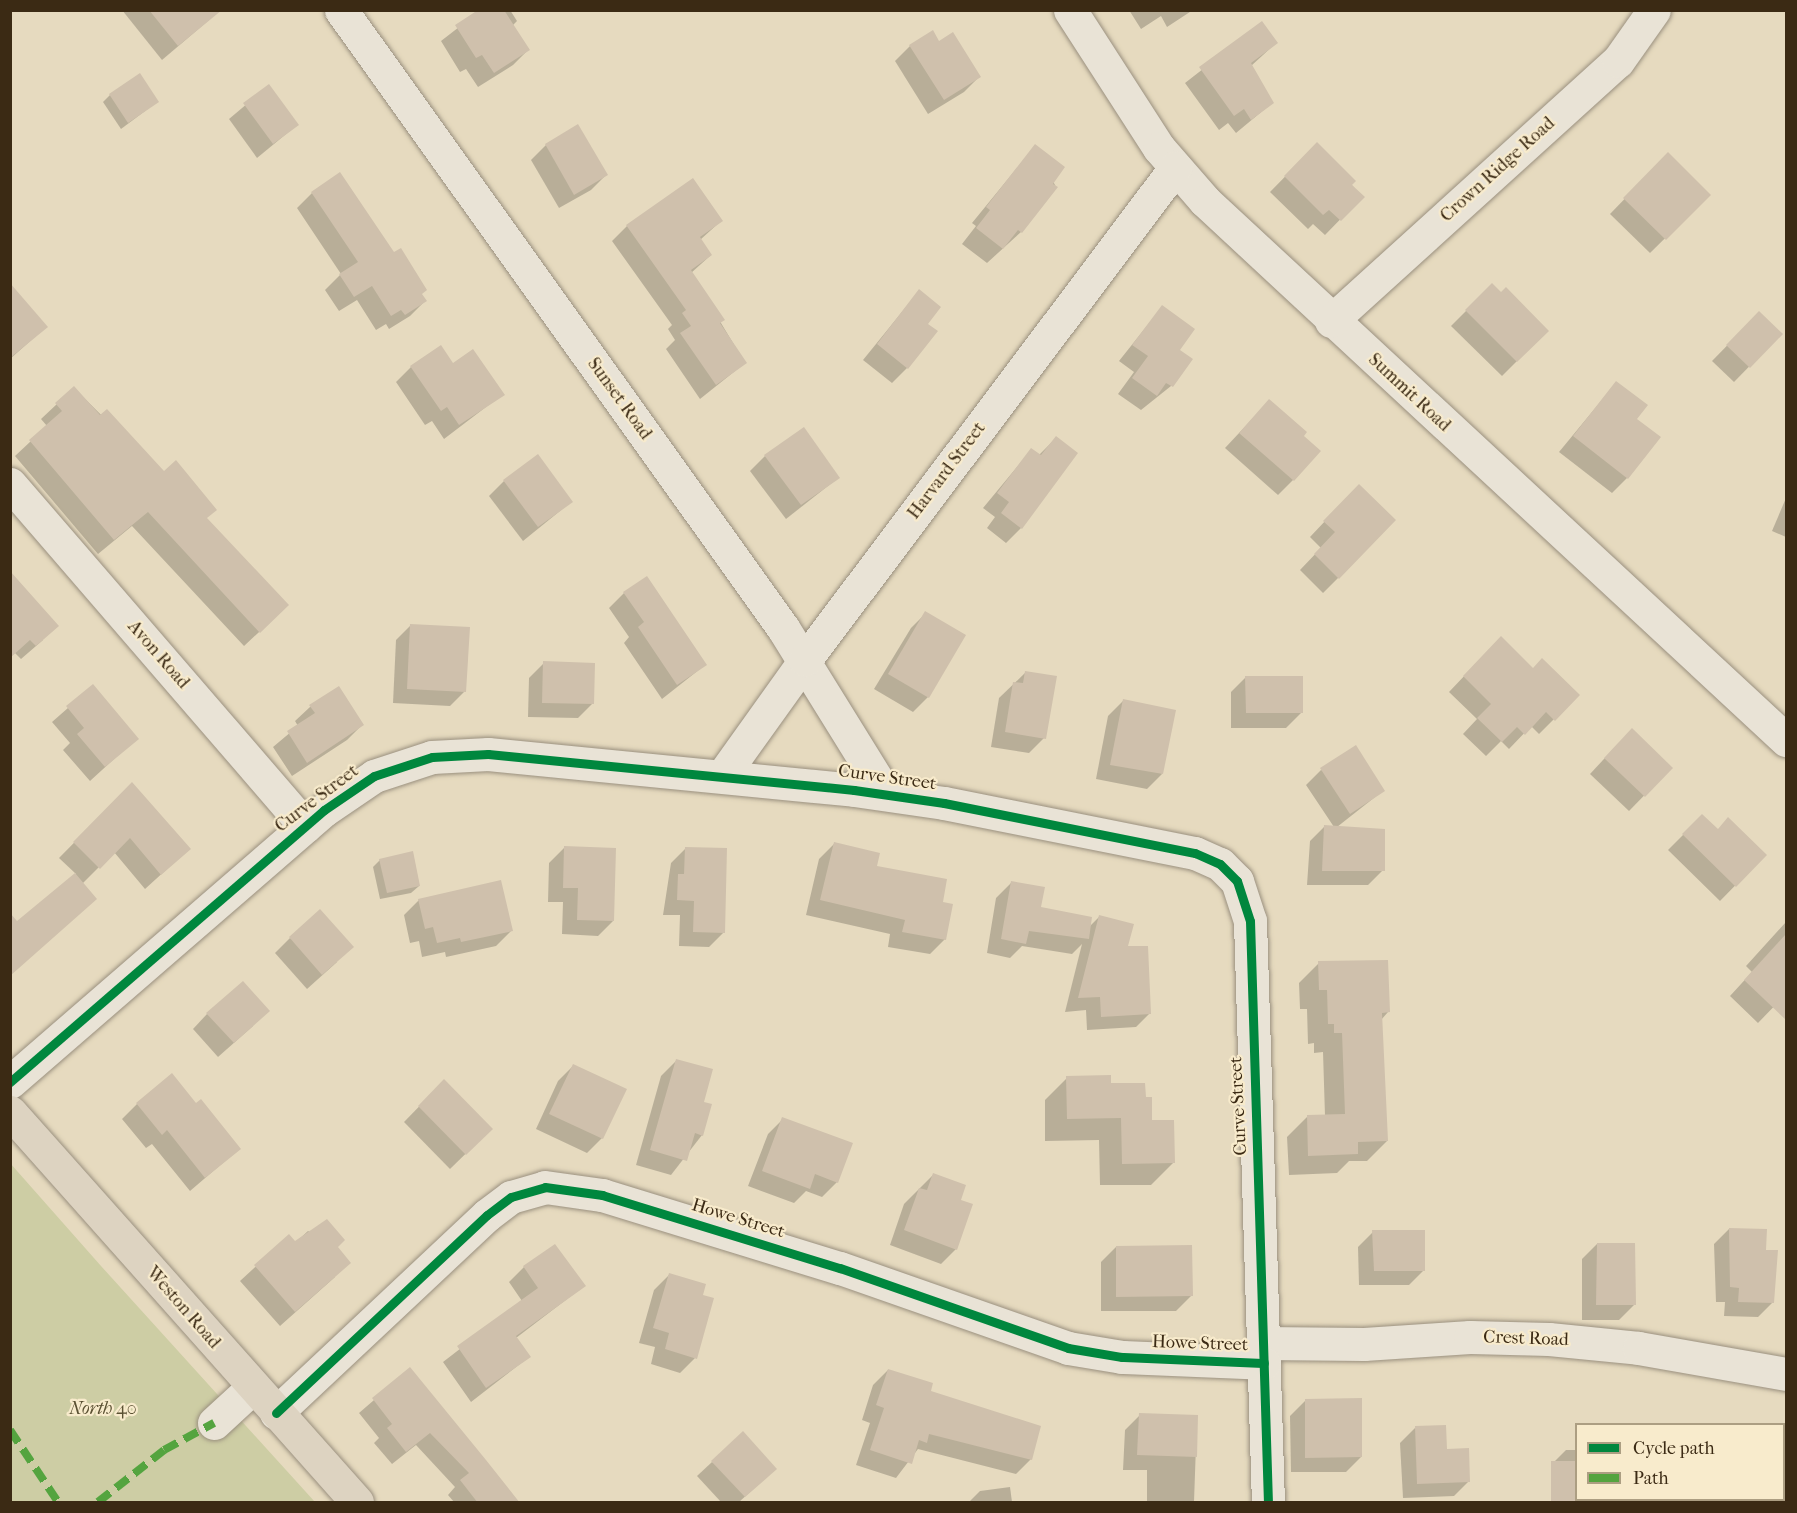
<!DOCTYPE html>
<html>
<head>
<meta charset="utf-8">
<style>
	body { margin:0 }
	#map { position:relative; width:1797px; height:1513px; overflow:hidden; background:#e6dabf; font-family:"IM FELL French Canon",serif }
	div>[style] { position:absolute }
	.green>* { inset:0; background:#cdcda4 }
	.shadow>* { inset:0; background:#0003 }
	.building>* { inset:0; background:#cfc0ac }
	.roads { filter:drop-shadow(0 0 2px #9a907f) drop-shadow(0 0 2px #9a907f) }
	.minor>* { height:33px; margin:-16.5px; padding:0 16.5px; transform-origin:16.5px; border-radius:16.5px; background:#e9e3d6 }
	.major>* { height:33px; margin:-16.5px; padding:0 16.5px; transform-origin:16.5px; border-radius:16.5px; background:#ddd3c1 }
	.quiet>* { height:8px; margin-top:-4px; transform-origin:0; background:repeating-linear-gradient(90deg,#54a43f 0 15px,transparent 0 23px) }
	.cycleway>* { height:9px; margin:-4.5px; padding:0 4.5px; transform-origin:4.5px; border-radius:4.5px; background:#00873e }
	span { translate:-50% -50%; white-space:nowrap; text-align:center; line-height:1.15; -webkit-text-stroke:4.5px #f8ebcc; paint-order:stroke }
	.street-label { font-size:18px; color:#3b2a14 }
	.park-label { font-size:18px; color:#5a5032; font-style:italic }
	.frame { position:absolute; inset:0; border:12px solid #3b2a14; pointer-events:none }
	.legend { position:absolute; left:1575px; top:1423px; width:210px; height:78px; box-sizing:border-box; background:#f8ebcc; border:2px solid #ac9e82; margin:0; padding:8px 10px; list-style:none; font-size:18px; color:#3b2a14 }
	.legend li { display:flex; align-items:center; gap:12px; height:30px }
	.legend b { width:30px; border:2px solid #ac9e82 }
</style>
</head>
<body>
<div id="map">
	<div class="green">
		<div style="clip-path:polygon(10px 1163px,101px 1266px,315px 1502px,11px 1502px)"></div>
	</div>
	<div class="shadow">
		<div style="clip-path:polygon(122px 10px,201px 10px,209px 20px,162px 60px)"></div>
		<div style="clip-path:polygon(481px 10px,510px 10px,517px 21px,512px 26px,528px 50px,513px 65px,478px 87px,466px 69px,460px 72px,441px 41px)"></div>
		<div style="clip-path:polygon(1129px 10px,1193px 10px,1167px 27px,1161px 16px,1141px 29px)"></div>
		<div style="clip-path:polygon(1262px 23px,1276px 43px,1251px 66px,1272px 103px,1236px 133px,1228px 123px,1219px 130px,1185px 83px)"></div>
		<div style="clip-path:polygon(939px 43px,979px 77px,964px 92px,928px 114px,895px 61px,910px 46px)"></div>
		<div style="clip-path:polygon(268px 86px,297px 125px,257px 158px,229px 119px)"></div>
		<div style="clip-path:polygon(110px 95px,157px 102px,121px 129px,103px 102px)"></div>
		<div style="clip-path:polygon(1317px 144px,1362px 197px,1325px 235px,1313px 224px,1308px 229px,1270px 192px)"></div>
		<div style="clip-path:polygon(546px 145px,606px 175px,591px 190px,559px 208px,531px 160px)"></div>
		<div style="clip-path:polygon(1035px 146px,1056px 187px,1021px 232px,987px 263px,962px 244px,976px 226px,972px 223px)"></div>
		<div style="clip-path:polygon(1668px 154px,1709px 195px,1650px 253px,1610px 214px)"></div>
		<div style="clip-path:polygon(312px 193px,421px 295px,425px 301px,410px 316px,389px 329px,386px 324px,376px 330px,357px 300px,339px 311px,325px 290px,341px 274px,297px 208px)"></div>
		<div style="clip-path:polygon(721px 221px,700px 240px,711px 255px,691px 273px,745px 363px,700px 399px,666px 349px,675px 340px,668px 329px,672px 325px,612px 241px,627px 226px)"></div>
		<div style="clip-path:polygon(1492px 285px,1547px 331px,1502px 376px,1451px 326px)"></div>
		<div style="clip-path:polygon(919px 291px,926px 324px,907px 368px,892px 383px,863px 360px)"></div>
		<div style="clip-path:polygon(10px 298px,46px 327px,10px 359px)"></div>
		<div style="clip-path:polygon(1162px 307px,1178px 350px,1191px 359px,1171px 386px,1141px 410px,1118px 394px,1134px 372px,1119px 361px)"></div>
		<div style="clip-path:polygon(1759px 313px,1781px 334px,1734px 382px,1712px 361px)"></div>
		<div style="clip-path:polygon(453px 365px,503px 394px,444px 439px,432px 421px,425px 425px,396px 382px,411px 367px)"></div>
		<div style="clip-path:polygon(1616px 383px,1635px 419px,1627px 478px,1612px 493px,1559px 452px)"></div>
		<div style="clip-path:polygon(74px 388px,206px 519px,272px 620px,244px 646px,132px 526px,98px 554px,15px 456px,47px 426px,41px 419px)"></div>
		<div style="clip-path:polygon(1269px 401px,1302px 436px,1293px 480px,1278px 495px,1225px 448px)"></div>
		<div style="clip-path:polygon(1056px 438px,1021px 528px,1006px 543px,987px 528px,995px 517px,983px 508px,1031px 450px,1039px 455px)"></div>
		<div style="clip-path:polygon(765px 456px,838px 478px,786px 519px,750px 471px)"></div>
		<div style="clip-path:polygon(504px 481px,571px 502px,523px 541px,489px 496px)"></div>
		<div style="clip-path:polygon(1786px 498px,1786px 537px,1772px 531px)"></div>
		<div style="clip-path:polygon(1344px 501px,1338px 578px,1323px 593px,1300px 570px,1321px 548px,1310px 537px)"></div>
		<div style="clip-path:polygon(10px 584px,43px 640px,21px 659px,15px 653px,10px 657px)"></div>
		<div style="clip-path:polygon(624px 593px,705px 665px,662px 699px,624px 643px,629px 637px,609px 608px)"></div>
		<div style="clip-path:polygon(926px 613px,928px 697px,913px 712px,874px 689px,911px 628px)"></div>
		<div style="clip-path:polygon(411px 625px,465px 691px,450px 706px,393px 703px,396px 640px)"></div>
		<div style="clip-path:polygon(1486px 653px,1554px 719px,1539px 734px,1531px 726px,1509px 749px,1501px 741px,1486px 756px,1463px 734px,1477px 719px,1449px 692px)"></div>
		<div style="clip-path:polygon(544px 663px,593px 703px,578px 718px,528px 717px,529px 678px)"></div>
		<div style="clip-path:polygon(1026px 672px,1044px 738px,1029px 753px,991px 747px,999px 698px)"></div>
		<div style="clip-path:polygon(1246px 677px,1301px 713px,1286px 728px,1231px 728px,1231px 692px)"></div>
		<div style="clip-path:polygon(93px 686px,137px 738px,90px 781px,63px 750px,70px 743px,52px 722px)"></div>
		<div style="clip-path:polygon(338px 688px,362px 725px,347px 740px,292px 776px,273px 747px,298px 726px,295px 721px,310px 707px)"></div>
		<div style="clip-path:polygon(1123px 701px,1162px 774px,1147px 789px,1096px 779px,1108px 716px)"></div>
		<div style="clip-path:polygon(1617px 745px,1671px 768px,1629px 811px,1590px 774px)"></div>
		<div style="clip-path:polygon(1321px 770px,1384px 790px,1337px 827px,1383px 870px,1368px 885px,1307px 885px,1310px 841px,1325px 826px,1334px 827px,1306px 785px)"></div>
		<div style="clip-path:polygon(132px 784px,189px 849px,145px 889px,114px 852px,82px 884px,17px 923px,76px 874px,59px 858px)"></div>
		<div style="clip-path:polygon(1702px 816px,1717px 831px,1765px 855px,1720px 901px,1668px 850px)"></div>
		<div style="clip-path:polygon(834px 844px,941px 903px,945px 939px,930px 954px,888px 947px,890px 934px,806px 915px,819px 859px)"></div>
		<div style="clip-path:polygon(564px 848px,613px 921px,598px 936px,562px 934px,563px 902px,548px 902px,549px 863px)"></div>
		<div style="clip-path:polygon(686px 848px,724px 932px,709px 947px,679px 946px,680px 915px,663px 915px,671px 863px)"></div>
		<div style="clip-path:polygon(380px 860px,419px 886px,411px 893px,380px 899px,373px 867px)"></div>
		<div style="clip-path:polygon(1011px 883px,1039px 908px,1089px 927px,1099px 917px,1126px 948px,1150px 1013px,1136px 1027px,1087px 1030px,1086px 1010px,1065px 1012px,1082px 944px,1072px 954px,1022px 946px,1010px 958px,987px 953px,996px 898px)"></div>
		<div style="clip-path:polygon(419px 900px,511px 931px,496px 946px,446px 957px,445px 952px,422px 957px,419px 941px,410px 943px,404px 915px)"></div>
		<div style="clip-path:polygon(1786px 922px,1786px 994px,1758px 1023px,1730px 996px,1752px 972px,1746px 966px)"></div>
		<div style="clip-path:polygon(290px 938px,337px 962px,307px 989px,275px 953px)"></div>
		<div style="clip-path:polygon(1319px 963px,1388px 1012px,1381px 1020px,1387px 1141px,1367px 1161px,1349px 1161px,1337px 1173px,1289px 1175px,1287px 1137px,1307px 1117px,1325px 1116px,1323px 1052px,1314px 1053px,1314px 1043px,1308px 1044px,1307px 1009px,1300px 1009px,1299px 983px)"></div>
		<div style="clip-path:polygon(207px 1014px,253px 1026px,218px 1057px,193px 1029px)"></div>
		<div style="clip-path:polygon(676px 1061px,702px 1103px,702px 1135px,671px 1175px,636px 1165px,661px 1076px)"></div>
		<div style="clip-path:polygon(573px 1066px,602px 1138px,587px 1153px,536px 1129px,558px 1081px)"></div>
		<div style="clip-path:polygon(1067px 1078px,1109px 1084px,1144px 1098px,1151px 1122px,1174px 1162px,1151px 1185px,1100px 1185px,1099px 1140px,1045px 1141px,1045px 1100px)"></div>
		<div style="clip-path:polygon(444px 1081px,491px 1129px,450px 1169px,404px 1122px)"></div>
		<div style="clip-path:polygon(137px 1104px,196px 1105px,239px 1149px,190px 1191px,152px 1144px,146px 1148px,122px 1119px)"></div>
		<div style="clip-path:polygon(783px 1119px,837px 1182px,822px 1197px,806px 1191px,794px 1203px,748px 1186px,768px 1134px)"></div>
		<div style="clip-path:polygon(933px 1175px,956px 1249px,941px 1264px,890px 1245px,904px 1204px)"></div>
		<div style="clip-path:polygon(1729px 1229px,1765px 1252px,1773px 1302px,1758px 1317px,1724px 1316px,1725px 1302px,1716px 1302px,1714px 1244px)"></div>
		<div style="clip-path:polygon(308px 1231px,336px 1247px,335px 1277px,280px 1326px,240px 1281px,289px 1236px,295px 1243px)"></div>
		<div style="clip-path:polygon(1373px 1232px,1424px 1270px,1409px 1285px,1359px 1285px,1358px 1247px)"></div>
		<div style="clip-path:polygon(1597px 1244px,1634px 1305px,1619px 1320px,1582px 1320px,1582px 1259px)"></div>
		<div style="clip-path:polygon(1116px 1247px,1191px 1296px,1176px 1311px,1101px 1311px,1101px 1262px)"></div>
		<div style="clip-path:polygon(524px 1267px,584px 1286px,516px 1338px,529px 1357px,471px 1402px,443px 1362px,522px 1301px,509px 1282px)"></div>
		<div style="clip-path:polygon(669px 1275px,701px 1296px,695px 1358px,680px 1373px,651px 1364px,655px 1347px,639px 1343px,654px 1290px)"></div>
		<div style="clip-path:polygon(410px 1369px,504px 1502px,454px 1502px,448px 1495px,455px 1487px,416px 1445px,392px 1464px,374px 1443px,379px 1438px,359px 1413px)"></div>
		<div style="clip-path:polygon(888px 1370px,929px 1392px,1031px 1459px,1016px 1474px,918px 1449px,896px 1478px,856px 1465px,870px 1423px,862px 1420px,873px 1385px)"></div>
		<div style="clip-path:polygon(1305px 1401px,1361px 1457px,1346px 1472px,1291px 1472px,1290px 1416px)"></div>
		<div style="clip-path:polygon(1140px 1415px,1197px 1417px,1194px 1502px,1147px 1502px,1147px 1470px,1123px 1470px,1125px 1430px)"></div>
		<div style="clip-path:polygon(1415px 1428px,1446px 1451px,1469px 1481px,1454px 1496px,1403px 1498px,1400px 1443px)"></div>
		<div style="clip-path:polygon(1566px 1450px,1576px 1450px,1576px 1499px,1551px 1499px,1551px 1465px)"></div>
		<div style="clip-path:polygon(712px 1462px,760px 1483px,739px 1502px,721px 1502px,697px 1476px)"></div>
		<div style="clip-path:polygon(1010px 1487px,1012px 1502px,969px 1502px,980px 1491px)"></div>
		<div style="clip-path:polygon(1651px 1500px,1725px 1500px,1722px 1502px)"></div>
	</div>
	<div class="building">
		<div style="clip-path:polygon(149px 10px,222px 10px,178px 46px)"></div>
		<div style="clip-path:polygon(478px 10px,504px 10px,530px 50px,494px 73px,482px 55px,476px 58px,455px 25px)"></div>
		<div style="clip-path:polygon(1262px 21px,1278px 43px,1251px 63px,1274px 103px,1251px 120px,1244px 109px,1234px 116px,1199px 67px)"></div>
		<div style="clip-path:polygon(933px 30px,939px 41px,953px 32px,981px 77px,944px 100px,909px 45px)"></div>
		<div style="clip-path:polygon(140px 73px,159px 102px,128px 123px,109px 94px)"></div>
		<div style="clip-path:polygon(269px 84px,299px 125px,273px 144px,243px 103px)"></div>
		<div style="clip-path:polygon(578px 124px,608px 175px,574px 195px,545px 144px)"></div>
		<div style="clip-path:polygon(1317px 142px,1356px 181px,1352px 185px,1365px 197px,1341px 221px,1329px 210px,1323px 215px,1284px 176px)"></div>
		<div style="clip-path:polygon(1035px 144px,1065px 167px,1053px 184px,1058px 187px,1022px 233px,1018px 230px,1003px 249px,976px 228px,990px 210px,986px 207px)"></div>
		<div style="clip-path:polygon(1668px 152px,1711px 195px,1666px 240px,1623px 198px)"></div>
		<div style="clip-path:polygon(340px 172px,394px 252px,401px 248px,427px 290px,422px 294px,427px 301px,405px 315px,401px 310px,391px 316px,372px 286px,354px 297px,339px 274px,358px 262px,311px 192px)"></div>
		<div style="clip-path:polygon(693px 178px,723px 221px,700px 237px,712px 255px,691px 270px,725px 320px,720px 323px,747px 363px,716px 385px,680px 333px,691px 326px,682px 313px,686px 310px,626px 225px)"></div>
		<div style="clip-path:polygon(10px 283px,48px 327px,10px 358px)"></div>
		<div style="clip-path:polygon(1492px 283px,1501px 292px,1506px 287px,1549px 331px,1517px 362px,1465px 310px)"></div>
		<div style="clip-path:polygon(919px 289px,941px 307px,928px 324px,938px 331px,908px 369px,877px 344px)"></div>
		<div style="clip-path:polygon(1162px 305px,1195px 329px,1180px 350px,1193px 359px,1173px 387px,1166px 383px,1157px 396px,1132px 378px,1148px 356px,1132px 345px)"></div>
		<div style="clip-path:polygon(1759px 311px,1783px 334px,1750px 368px,1726px 345px)"></div>
		<div style="clip-path:polygon(441px 345px,453px 363px,473px 349px,505px 395px,459px 425px,447px 407px,441px 411px,410px 366px)"></div>
		<div style="clip-path:polygon(1616px 381px,1648px 405px,1637px 419px,1661px 437px,1628px 479px,1573px 436px)"></div>
		<div style="clip-path:polygon(74px 386px,100px 415px,107px 409px,164px 471px,176px 460px,217px 510px,207px 518px,289px 605px,260px 633px,148px 512px,114px 540px,29px 440px,62px 411px,55px 403px)"></div>
		<div style="clip-path:polygon(1269px 399px,1307px 432px,1304px 436px,1321px 451px,1294px 481px,1239px 433px)"></div>
		<div style="clip-path:polygon(804px 427px,840px 478px,801px 505px,764px 455px)"></div>
		<div style="clip-path:polygon(1056px 436px,1078px 453px,1022px 529px,1001px 513px,1009px 502px,997px 493px,1031px 448px,1041px 455px)"></div>
		<div style="clip-path:polygon(538px 454px,573px 502px,538px 527px,503px 480px)"></div>
		<div style="clip-path:polygon(1359px 484px,1396px 520px,1339px 579px,1314px 554px,1335px 532px,1323px 521px)"></div>
		<div style="clip-path:polygon(10px 571px,59px 626px,36px 646px,30px 640px,10px 658px)"></div>
		<div style="clip-path:polygon(647px 576px,707px 665px,677px 685px,638px 627px,644px 622px,623px 592px)"></div>
		<div style="clip-path:polygon(925px 611px,966px 635px,929px 698px,888px 674px)"></div>
		<div style="clip-path:polygon(410px 624px,470px 627px,466px 692px,407px 689px)"></div>
		<div style="clip-path:polygon(1501px 636px,1533px 668px,1542px 658px,1580px 695px,1555px 721px,1546px 712px,1525px 735px,1517px 727px,1502px 742px,1477px 718px,1491px 704px,1463px 676px)"></div>
		<div style="clip-path:polygon(543px 661px,595px 663px,594px 704px,542px 703px)"></div>
		<div style="clip-path:polygon(1025px 671px,1057px 676px,1046px 739px,1005px 732px,1013px 682px,1023px 683px)"></div>
		<div style="clip-path:polygon(1245px 676px,1303px 676px,1303px 713px,1246px 713px)"></div>
		<div style="clip-path:polygon(93px 684px,139px 739px,105px 767px,77px 734px,84px 728px,66px 706px)"></div>
		<div style="clip-path:polygon(339px 686px,364px 725px,307px 763px,287px 731px,315px 713px,309px 705px)"></div>
		<div style="clip-path:polygon(1123px 699px,1176px 710px,1163px 774px,1110px 765px)"></div>
		<div style="clip-path:polygon(1632px 728px,1673px 768px,1645px 797px,1604px 758px)"></div>
		<div style="clip-path:polygon(1356px 745px,1385px 791px,1350px 814px,1320px 768px)"></div>
		<div style="clip-path:polygon(132px 782px,191px 849px,161px 875px,130px 838px,100px 869px,73px 842px)"></div>
		<div style="clip-path:polygon(1702px 814px,1718px 829px,1728px 817px,1767px 855px,1736px 887px,1682px 834px)"></div>
		<div style="clip-path:polygon(1324px 825px,1385px 829px,1385px 871px,1322px 871px)"></div>
		<div style="clip-path:polygon(834px 842px,880px 853px,877px 866px,947px 879px,943px 902px,953px 904px,946px 940px,902px 932px,905px 920px,820px 900px)"></div>
		<div style="clip-path:polygon(564px 846px,616px 848px,614px 921px,577px 920px,578px 888px,563px 888px)"></div>
		<div style="clip-path:polygon(685px 847px,727px 848px,725px 933px,693px 932px,694px 901px,677px 900px,678px 874px,684px 874px)"></div>
		<div style="clip-path:polygon(413px 851px,420px 886px,387px 893px,379px 859px)"></div>
		<div style="clip-path:polygon(75px 873px,97px 899px,10px 976px,10px 913px,17px 921px)"></div>
		<div style="clip-path:polygon(501px 880px,513px 931px,461px 942px,460px 938px,437px 943px,433px 927px,425px 929px,418px 899px)"></div>
		<div style="clip-path:polygon(1011px 881px,1045px 887px,1041px 907px,1092px 917px,1089px 939px,1029px 931px,1026px 944px,1001px 939px)"></div>
		<div style="clip-path:polygon(320px 909px,354px 947px,322px 975px,289px 937px)"></div>
		<div style="clip-path:polygon(1099px 915px,1134px 924px,1128px 946px,1148px 946px,1151px 1014px,1101px 1017px,1100px 997px,1078px 998px)"></div>
		<div style="clip-path:polygon(1786px 934px,1786px 1020px,1744px 980px)"></div>
		<div style="clip-path:polygon(1388px 960px,1390px 1012px,1382px 1013px,1388px 1141px,1358px 1142px,1358px 1154px,1308px 1156px,1307px 1115px,1345px 1114px,1342px 1033px,1334px 1033px,1334px 1024px,1328px 1024px,1327px 990px,1319px 990px,1318px 961px)"></div>
		<div style="clip-path:polygon(243px 981px,270px 1011px,234px 1043px,206px 1013px)"></div>
		<div style="clip-path:polygon(676px 1059px,713px 1069px,704px 1102px,712px 1104px,703px 1136px,695px 1133px,687px 1161px,650px 1150px)"></div>
		<div style="clip-path:polygon(573px 1064px,627px 1089px,603px 1139px,549px 1114px)"></div>
		<div style="clip-path:polygon(172px 1073px,196px 1103px,201px 1099px,241px 1149px,205px 1178px,167px 1130px,162px 1135px,136px 1103px)"></div>
		<div style="clip-path:polygon(1111px 1075px,1111px 1083px,1145px 1083px,1146px 1097px,1152px 1097px,1152px 1120px,1174px 1120px,1175px 1163px,1122px 1164px,1121px 1118px,1067px 1119px,1066px 1076px)"></div>
		<div style="clip-path:polygon(444px 1079px,493px 1129px,466px 1155px,418px 1106px)"></div>
		<div style="clip-path:polygon(782px 1117px,853px 1143px,838px 1183px,815px 1174px,810px 1189px,762px 1171px)"></div>
		<div style="clip-path:polygon(933px 1173px,966px 1185px,961px 1200px,973px 1204px,957px 1250px,904px 1230px,919px 1188px,927px 1190px)"></div>
		<div style="clip-path:polygon(327px 1219px,345px 1240px,338px 1247px,351px 1263px,295px 1312px,254px 1265px,289px 1234px,295px 1241px)"></div>
		<div style="clip-path:polygon(1729px 1228px,1767px 1229px,1766px 1250px,1778px 1250px,1774px 1303px,1738px 1302px,1739px 1288px,1730px 1287px)"></div>
		<div style="clip-path:polygon(1372px 1230px,1425px 1230px,1425px 1271px,1374px 1271px)"></div>
		<div style="clip-path:polygon(1597px 1243px,1635px 1243px,1636px 1305px,1596px 1305px)"></div>
		<div style="clip-path:polygon(555px 1244px,586px 1286px,516px 1336px,531px 1357px,486px 1388px,457px 1346px,538px 1288px,523px 1266px)"></div>
		<div style="clip-path:polygon(1192px 1245px,1193px 1296px,1116px 1297px,1116px 1246px)"></div>
		<div style="clip-path:polygon(669px 1273px,706px 1284px,703px 1295px,714px 1298px,697px 1359px,665px 1349px,669px 1333px,653px 1328px)"></div>
		<div style="clip-path:polygon(410px 1367px,486px 1460px,520px 1503px,478px 1503px,460px 1480px,469px 1473px,430px 1433px,406px 1452px,387px 1428px,392px 1424px,372px 1398px)"></div>
		<div style="clip-path:polygon(888px 1369px,933px 1383px,931px 1391px,1041px 1426px,1032px 1460px,929px 1434px,927px 1443px,919px 1440px,912px 1464px,870px 1450px,884px 1408px,876px 1405px)"></div>
		<div style="clip-path:polygon(1362px 1398px,1362px 1457px,1305px 1458px,1305px 1399px)"></div>
		<div style="clip-path:polygon(1139px 1413px,1198px 1415px,1197px 1457px,1137px 1455px)"></div>
		<div style="clip-path:polygon(1446px 1425px,1447px 1449px,1469px 1448px,1470px 1482px,1417px 1484px,1415px 1426px)"></div>
		<div style="clip-path:polygon(743px 1431px,777px 1469px,745px 1497px,711px 1461px)"></div>
		<div style="clip-path:polygon(1551px 1461px,1576px 1461px,1576px 1503px,1551px 1503px)"></div>
	</div>
	<div class="roads">
		<div class="minor">
			<div style="left:341px;top:10px;width:760px;rotate:54.43deg"></div>
			<div style="left:783px;top:628px;width:195px;rotate:58.2deg"></div>
			<div style="left:1070px;top:10px;width:164px;rotate:57.2deg"></div>
			<div style="left:1159px;top:148px;width:70px;rotate:49deg"></div>
			<div style="left:1205px;top:201px;width:793px;rotate:42.85deg"></div>
			<div style="left:1331px;top:321px;width:387px;rotate:-42.2deg"></div>
			<div style="left:1618px;top:61px;width:62px;rotate:-54.8deg"></div>
			<div style="left:10px;top:484px;width:452px;rotate:49.2deg"></div>
			<div style="left:722px;top:776px;width:143px;rotate:-54.4deg"></div>
			<div style="left:805px;top:660px;width:616px;rotate:-53.06deg"></div>
			<div style="left:10px;top:1082px;width:415px;rotate:-40.9deg"></div>
			<div style="left:324px;top:810px;width:60px;rotate:-34.2deg"></div>
			<div style="left:374px;top:776px;width:61px;rotate:-18.1deg"></div>
			<div style="left:432px;top:757px;width:56px;rotate:-3.1deg"></div>
			<div style="left:488px;top:754px;width:368px;rotate:5.6deg"></div>
			<div style="left:854px;top:790px;width:91px;rotate:8.2deg"></div>
			<div style="left:944px;top:803px;width:256px;rotate:11.3deg"></div>
			<div style="left:1195px;top:853px;width:27px;rotate:24deg"></div>
			<div style="left:1220px;top:864px;width:24px;rotate:45deg"></div>
			<div style="left:1237px;top:881px;width:42px;rotate:72deg"></div>
			<div style="left:1250px;top:921px;width:581px;rotate:88.23deg"></div>
			<div style="left:1263px;top:1343px;width:101px;rotate:0.6deg"></div>
			<div style="left:1364px;top:1344px;width:106px;rotate:-3.8deg"></div>
			<div style="left:1470px;top:1337px;width:79px;rotate:1.5deg"></div>
			<div style="left:1549px;top:1339px;width:90px;rotate:5.7deg"></div>
			<div style="left:1639px;top:1348px;width:149px;rotate:10deg"></div>
			<div style="left:276px;top:1413px;width:289px;rotate:-43.2deg"></div>
			<div style="left:487px;top:1215px;width:30px;rotate:-37deg"></div>
			<div style="left:511px;top:1197px;width:35px;rotate:-16deg"></div>
			<div style="left:545px;top:1187px;width:58px;rotate:8deg"></div>
			<div style="left:602px;top:1195px;width:249px;rotate:17.1deg"></div>
			<div style="left:840px;top:1268px;width:242px;rotate:19.3deg"></div>
			<div style="left:1068px;top:1348px;width:55px;rotate:9.5deg"></div>
			<div style="left:1122px;top:1357px;width:142px;rotate:2.4deg"></div>
			<div style="left:214px;top:1423px;width:53px;rotate:-42.7deg"></div>
		</div>
		<div class="major">
			<div style="left:10px;top:1112px;width:522px;rotate:48.34deg"></div>
		</div>
	</div>
	<div class="quiet">
		<div style="left:10px;top:1430px;width:87px;rotate:56.3deg"></div>
		<div style="left:98px;top:1502px;width:84px;rotate:-38.2deg"></div>
		<div style="left:164px;top:1450px;width:57px;rotate:-28.4deg"></div>
	</div>
	<div class="cycleway">
		<div style="left:10px;top:1082px;width:415px;rotate:-40.9deg"></div>
		<div style="left:324px;top:810px;width:60px;rotate:-34.2deg"></div>
		<div style="left:374px;top:776px;width:61px;rotate:-18.1deg"></div>
		<div style="left:432px;top:757px;width:56px;rotate:-3.1deg"></div>
		<div style="left:488px;top:754px;width:368px;rotate:5.6deg"></div>
		<div style="left:854px;top:790px;width:91px;rotate:8.2deg"></div>
		<div style="left:944px;top:803px;width:256px;rotate:11.3deg"></div>
		<div style="left:1195px;top:853px;width:27px;rotate:24deg"></div>
		<div style="left:1220px;top:864px;width:24px;rotate:45deg"></div>
		<div style="left:1237px;top:881px;width:42px;rotate:72deg"></div>
		<div style="left:1250px;top:921px;width:581px;rotate:88.23deg"></div>
		<div style="left:276px;top:1413px;width:289px;rotate:-43.2deg"></div>
		<div style="left:487px;top:1215px;width:30px;rotate:-37deg"></div>
		<div style="left:511px;top:1197px;width:35px;rotate:-16deg"></div>
		<div style="left:545px;top:1187px;width:58px;rotate:8deg"></div>
		<div style="left:602px;top:1195px;width:249px;rotate:17.1deg"></div>
		<div style="left:840px;top:1268px;width:242px;rotate:19.3deg"></div>
		<div style="left:1068px;top:1348px;width:55px;rotate:9.5deg"></div>
		<div style="left:1122px;top:1357px;width:142px;rotate:2.4deg"></div>
	</div>
	<div class="street-label">
		<span style="left:1498px;top:170px;rotate:-42deg">Crown Ridge Road</span>
		<span style="left:1409px;top:393px;rotate:43deg">Summit Road</span>
		<span style="left:619px;top:399px;rotate:54deg">Sunset Road</span>
		<span style="left:947px;top:471px;rotate:-53deg">Harvard Street</span>
		<span style="left:158px;top:655px;rotate:49deg">Avon Road</span>
		<span style="left:887px;top:778px;rotate:8deg">Curve Street</span>
		<span style="left:317px;top:799px;rotate:-37deg">Curve Street</span>
		<span style="left:1239px;top:1106px;rotate:-93deg">Curve Street</span>
		<span style="left:738px;top:1219px;rotate:17deg">Howe Street</span>
		<span style="left:183px;top:1308px;rotate:49deg">Weston Road</span>
		<span style="left:1526px;top:1339px;rotate:2deg">Crest Road</span>
		<span style="left:1200px;top:1344px;rotate:2deg">Howe Street</span>
	</div>
	<div class="park-label">
		<span style="left:103px;top:1409px">North 40</span>
	</div>
	<div class="frame"></div>
	<ul class="legend">
	<li><b style="height:8px;background:#00873e"></b>Cycle path</li>
	<li><b style="height:8px;background:#54a43f"></b>Path</li>
	</ul>
</div>
</body>
</html>
